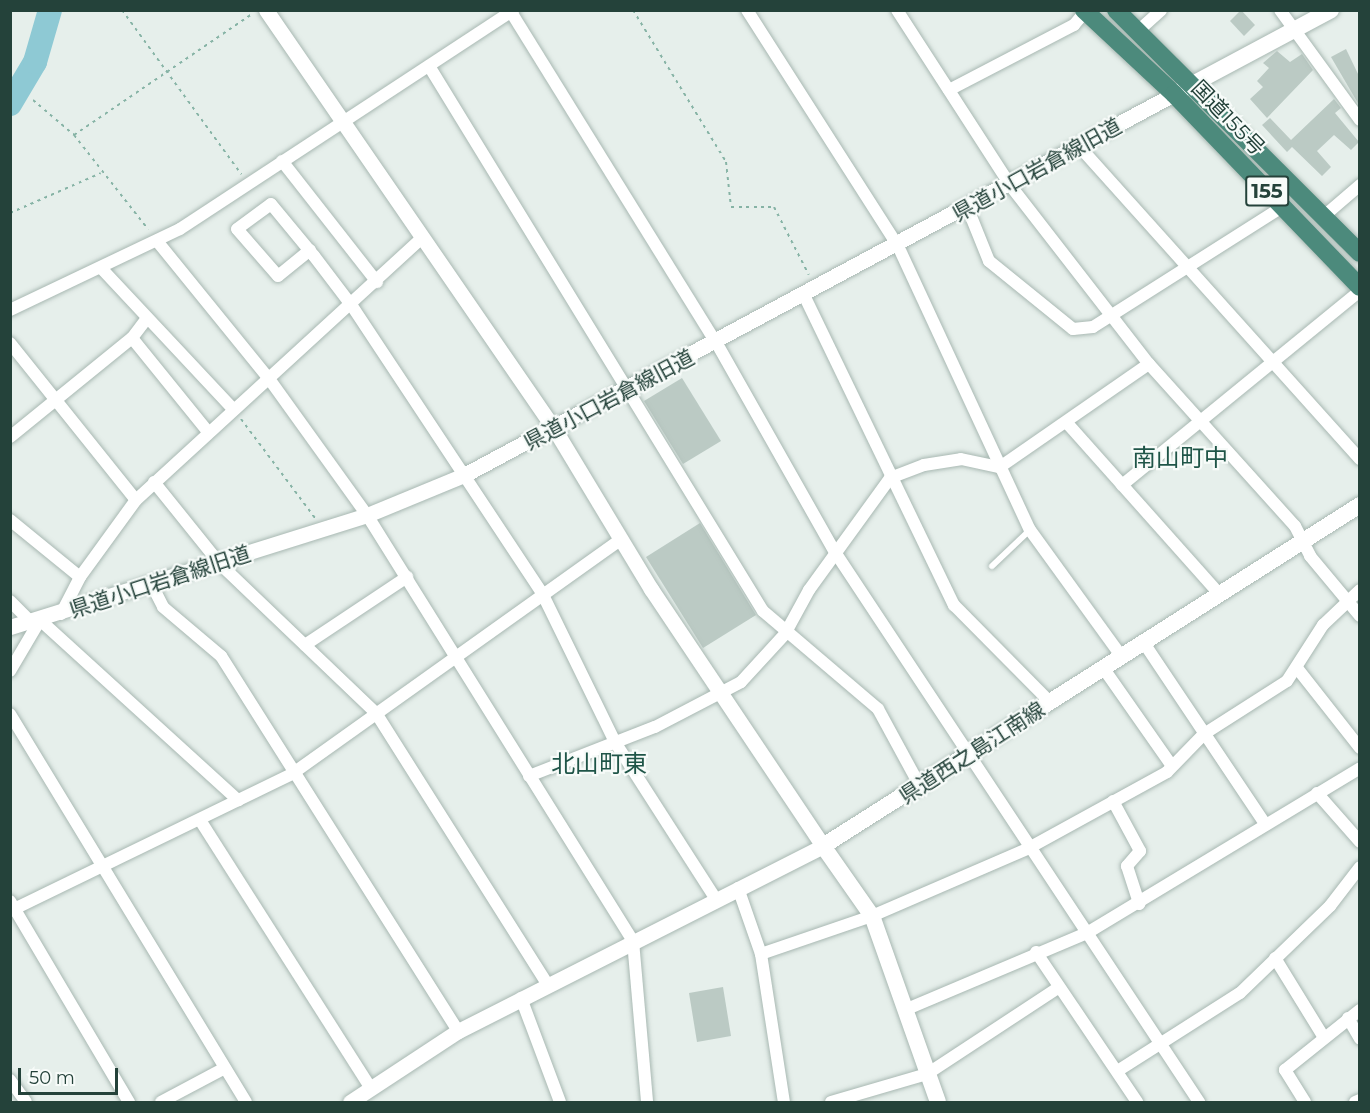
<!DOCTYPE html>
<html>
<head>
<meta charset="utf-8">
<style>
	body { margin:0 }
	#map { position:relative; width:1370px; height:1113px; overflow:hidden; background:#e6efeb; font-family:Montserrat,"Noto Sans JP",sans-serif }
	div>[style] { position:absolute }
	.river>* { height:24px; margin:-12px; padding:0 12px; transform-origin:12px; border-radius:12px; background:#8ec9d4 }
	.building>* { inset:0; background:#bbcac4 }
	.path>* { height:2px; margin-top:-1px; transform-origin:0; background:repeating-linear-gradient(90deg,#86b3a5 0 3px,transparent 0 7.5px) }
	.roads { filter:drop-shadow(0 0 2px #a8b8b2) drop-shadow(0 0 2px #a8b8b2) }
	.service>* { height:6px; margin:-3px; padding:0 3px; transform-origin:3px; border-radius:3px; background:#fff }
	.minor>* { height:12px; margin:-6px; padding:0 6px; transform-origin:6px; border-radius:6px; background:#fff }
	.tertiary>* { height:15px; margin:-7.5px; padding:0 7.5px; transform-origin:7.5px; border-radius:7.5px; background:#fff }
	.secondary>* { height:16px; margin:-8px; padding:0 8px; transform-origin:8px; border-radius:8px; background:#fff }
	.trunk>* { height:18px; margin:-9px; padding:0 9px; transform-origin:9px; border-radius:9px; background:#4c8a7c }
	span { translate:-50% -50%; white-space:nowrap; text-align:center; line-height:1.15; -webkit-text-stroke:4.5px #f7fbf9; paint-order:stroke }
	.shield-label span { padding:2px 4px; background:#f7fbf9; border:2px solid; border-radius:4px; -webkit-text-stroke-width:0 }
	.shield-label { font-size:20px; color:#24423a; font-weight:700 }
	.street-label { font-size:21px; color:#24423a }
	.quarter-label { font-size:24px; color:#1f5548 }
	.frame { position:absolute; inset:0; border:12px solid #24423a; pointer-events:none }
	.scale { position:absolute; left:18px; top:1068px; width:100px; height:27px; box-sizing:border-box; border:3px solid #24423a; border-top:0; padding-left:8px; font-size:18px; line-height:21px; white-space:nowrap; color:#24423a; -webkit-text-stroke:4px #f7fbf9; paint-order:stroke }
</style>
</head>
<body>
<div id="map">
	<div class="river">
		<div style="left:10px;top:104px;width:49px;rotate:-59.2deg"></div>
		<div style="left:35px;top:62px;width:54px;rotate:-73.9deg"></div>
	</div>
	<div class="building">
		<div style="clip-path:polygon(1241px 10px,1255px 25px,1244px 36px,1230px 21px)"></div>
		<div style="clip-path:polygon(1346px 49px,1359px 76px,1359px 105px,1331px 57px)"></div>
		<div style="clip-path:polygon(1277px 51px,1290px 62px,1302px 54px,1313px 70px,1267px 118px,1250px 99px,1263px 87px,1257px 81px,1269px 68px,1263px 63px)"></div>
		<div style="clip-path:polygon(1334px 99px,1341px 108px,1335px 113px,1359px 142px,1351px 150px,1334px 135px,1317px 151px,1331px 167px,1322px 176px,1292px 147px,1287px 152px,1262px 125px,1270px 118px,1291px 140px)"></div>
		<div style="clip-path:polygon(682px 378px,721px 441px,683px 464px,644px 401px)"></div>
		<div style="clip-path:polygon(700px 523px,756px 615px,703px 648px,646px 557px)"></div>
		<div style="clip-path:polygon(723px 987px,731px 1036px,697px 1042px,689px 993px)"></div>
	</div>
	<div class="path">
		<div style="left:122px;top:10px;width:203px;rotate:54deg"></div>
		<div style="left:633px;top:10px;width:178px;rotate:58.5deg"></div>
		<div style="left:726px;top:162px;width:45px;rotate:83.7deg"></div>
		<div style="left:731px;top:207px;width:43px"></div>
		<div style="left:774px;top:207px;width:76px;rotate:62.8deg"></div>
		<div style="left:33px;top:100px;width:54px;rotate:40.5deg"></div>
		<div style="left:74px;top:135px;width:120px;rotate:51.8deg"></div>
		<div style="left:74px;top:135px;width:215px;rotate:-34.2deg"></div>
		<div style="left:10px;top:213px;width:99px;rotate:-23.7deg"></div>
		<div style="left:241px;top:419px;width:124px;rotate:53.2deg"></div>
	</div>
	<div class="roads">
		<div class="service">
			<div style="left:992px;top:566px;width:52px;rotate:-43.5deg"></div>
		</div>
		<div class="minor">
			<div style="left:747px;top:10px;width:280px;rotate:57.4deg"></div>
			<div style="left:898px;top:246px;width:313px;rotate:65.1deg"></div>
			<div style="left:1030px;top:530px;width:157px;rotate:54.1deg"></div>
			<div style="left:897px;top:10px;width:208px;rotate:57.1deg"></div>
			<div style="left:1010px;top:185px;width:227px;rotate:52.2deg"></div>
			<div style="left:1149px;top:364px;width:218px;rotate:48deg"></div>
			<div style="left:1295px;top:526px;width:34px;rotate:63deg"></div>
			<div style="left:1310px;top:556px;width:78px;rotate:50.2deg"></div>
			<div style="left:1280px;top:10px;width:136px;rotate:54deg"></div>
			<div style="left:511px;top:12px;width:388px;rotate:58.2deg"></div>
			<div style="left:716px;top:342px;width:241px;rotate:60.5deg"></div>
			<div style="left:835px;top:552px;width:660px;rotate:56.5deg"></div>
			<div style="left:1138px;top:31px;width:31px;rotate:-42deg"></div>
			<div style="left:429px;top:66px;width:639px;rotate:58.5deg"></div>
			<div style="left:763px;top:611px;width:151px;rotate:40.4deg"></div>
			<div style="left:878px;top:709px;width:90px;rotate:61.4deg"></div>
			<div style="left:949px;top:90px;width:141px;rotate:-27.5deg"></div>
			<div style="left:1074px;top:25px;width:17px;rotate:-50deg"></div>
			<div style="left:1078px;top:145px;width:422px;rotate:48.1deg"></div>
			<div style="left:282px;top:161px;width:154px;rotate:51.9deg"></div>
			<div style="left:968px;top:209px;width:56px;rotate:68deg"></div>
			<div style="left:989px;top:261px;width:108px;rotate:39deg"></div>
			<div style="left:1073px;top:329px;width:20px;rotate:-6deg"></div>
			<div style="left:1093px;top:327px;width:224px;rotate:-32.4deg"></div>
			<div style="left:1324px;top:216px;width:48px;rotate:-40.7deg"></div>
			<div style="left:157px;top:241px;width:179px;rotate:50.9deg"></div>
			<div style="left:270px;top:380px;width:166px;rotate:54.3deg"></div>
			<div style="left:367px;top:515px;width:502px;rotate:58.02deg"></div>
			<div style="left:633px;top:941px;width:162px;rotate:85deg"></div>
			<div style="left:310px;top:250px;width:41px;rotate:140.9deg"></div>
			<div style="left:278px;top:276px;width:62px;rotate:-131.1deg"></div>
			<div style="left:237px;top:229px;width:42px;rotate:-36.3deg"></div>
			<div style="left:271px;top:204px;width:67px;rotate:50.4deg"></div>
			<div style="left:314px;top:256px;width:63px;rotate:52.8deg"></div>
			<div style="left:352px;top:306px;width:346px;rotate:56.5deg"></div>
			<div style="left:543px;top:595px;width:164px;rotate:63.9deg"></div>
			<div style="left:615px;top:742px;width:185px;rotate:57.3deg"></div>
			<div style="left:102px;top:269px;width:193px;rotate:46.9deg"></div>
			<div style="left:803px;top:293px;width:347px;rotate:64.2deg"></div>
			<div style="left:954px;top:605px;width:138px;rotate:45.3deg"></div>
			<div style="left:10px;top:310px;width:188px;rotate:-25.5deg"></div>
			<div style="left:180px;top:229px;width:399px;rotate:-33.3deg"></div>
			<div style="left:132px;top:338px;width:121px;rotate:51deg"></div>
			<div style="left:10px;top:343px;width:201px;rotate:51.3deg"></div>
			<div style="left:1067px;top:423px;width:230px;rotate:48.3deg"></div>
			<div style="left:10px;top:437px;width:157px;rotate:-39.1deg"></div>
			<div style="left:132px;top:338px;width:25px;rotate:-53deg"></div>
			<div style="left:154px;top:482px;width:105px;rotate:51.2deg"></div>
			<div style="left:220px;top:564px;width:216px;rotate:43.7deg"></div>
			<div style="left:376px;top:713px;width:322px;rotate:57.7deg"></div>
			<div style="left:1122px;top:485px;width:307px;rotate:-39.2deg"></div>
			<div style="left:10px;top:520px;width:90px;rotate:39.2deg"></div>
			<div style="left:153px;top:587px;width:22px;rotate:63deg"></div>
			<div style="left:163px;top:607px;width:76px;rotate:40.2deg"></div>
			<div style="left:221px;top:656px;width:444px;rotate:57.7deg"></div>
			<div style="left:10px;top:601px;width:30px;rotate:45deg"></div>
			<div style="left:61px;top:614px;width:42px;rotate:-62.8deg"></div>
			<div style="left:80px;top:577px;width:95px;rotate:-54deg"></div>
			<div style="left:136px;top:500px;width:389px;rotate:-42.5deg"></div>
			<div style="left:1144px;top:643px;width:216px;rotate:56.2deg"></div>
			<div style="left:305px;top:645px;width:123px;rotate:-33.7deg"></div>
			<div style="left:1297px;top:668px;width:102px;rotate:51.8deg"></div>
			<div style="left:1104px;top:669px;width:118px;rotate:55deg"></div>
			<div style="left:10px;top:671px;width:59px;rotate:-59.5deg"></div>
			<div style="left:40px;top:620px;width:268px;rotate:42.3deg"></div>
			<div style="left:10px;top:714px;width:454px;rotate:58.7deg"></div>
			<div style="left:529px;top:776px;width:135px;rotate:-21.3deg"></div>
			<div style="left:655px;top:727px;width:97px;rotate:-27.6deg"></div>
			<div style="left:741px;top:682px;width:65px;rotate:-47.5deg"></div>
			<div style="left:785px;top:634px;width:50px;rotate:-61.4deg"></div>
			<div style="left:809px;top:590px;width:138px;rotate:-54.1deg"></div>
			<div style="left:890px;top:478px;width:36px;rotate:-21deg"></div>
			<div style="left:924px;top:465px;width:37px;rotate:-9deg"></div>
			<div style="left:961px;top:459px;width:40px;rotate:12deg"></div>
			<div style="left:1000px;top:467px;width:181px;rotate:-34.7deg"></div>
			<div style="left:1317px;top:793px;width:65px;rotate:48.7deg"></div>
			<div style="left:1113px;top:801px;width:57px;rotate:61.6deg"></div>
			<div style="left:1140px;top:851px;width:20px;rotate:131deg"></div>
			<div style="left:1127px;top:866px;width:40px;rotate:72deg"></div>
			<div style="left:200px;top:820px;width:317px;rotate:57.5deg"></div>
			<div style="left:738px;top:888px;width:70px;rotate:70.8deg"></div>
			<div style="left:761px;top:954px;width:150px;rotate:81.2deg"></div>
			<div style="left:10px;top:901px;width:234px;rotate:59.4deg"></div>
			<div style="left:10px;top:911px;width:314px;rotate:-25.9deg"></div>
			<div style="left:292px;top:774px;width:403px;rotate:-35.5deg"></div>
			<div style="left:1036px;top:952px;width:181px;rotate:56deg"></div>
			<div style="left:761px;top:954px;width:117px;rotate:-18.9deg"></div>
			<div style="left:872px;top:916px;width:169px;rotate:-23.4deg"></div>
			<div style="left:1027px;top:849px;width:160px;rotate:-28.8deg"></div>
			<div style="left:1167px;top:772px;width:53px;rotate:-45.8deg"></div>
			<div style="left:1204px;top:734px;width:98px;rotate:-32.6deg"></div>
			<div style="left:1287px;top:681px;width:67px;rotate:-57.3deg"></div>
			<div style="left:1323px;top:625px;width:51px;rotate:-43.4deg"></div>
			<div style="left:1275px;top:958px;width:92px;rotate:58.4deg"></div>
			<div style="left:521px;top:998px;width:111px;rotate:69.4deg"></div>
			<div style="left:907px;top:1009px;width:195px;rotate:-22.9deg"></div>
			<div style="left:1087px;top:933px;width:319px;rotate:-31.1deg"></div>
			<div style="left:1348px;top:1018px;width:24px;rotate:60deg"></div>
			<div style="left:1119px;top:1070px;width:143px;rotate:-32.5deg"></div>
			<div style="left:1240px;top:993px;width:125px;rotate:-44deg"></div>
			<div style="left:1330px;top:906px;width:49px;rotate:-52.4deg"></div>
			<div style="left:10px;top:1080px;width:27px;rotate:54deg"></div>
			<div style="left:161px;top:1102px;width:72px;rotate:-28deg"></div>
			<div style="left:831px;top:1102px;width:100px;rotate:-16.3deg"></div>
			<div style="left:927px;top:1074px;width:157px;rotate:-33.3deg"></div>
			<div style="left:1305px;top:1102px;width:38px;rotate:-122deg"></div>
			<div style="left:1285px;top:1070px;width:96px;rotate:-38.7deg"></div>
			<div style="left:1355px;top:1102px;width:5px;rotate:-22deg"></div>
		</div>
		<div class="tertiary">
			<div style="left:266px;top:10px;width:510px;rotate:55.47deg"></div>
			<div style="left:555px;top:430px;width:186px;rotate:58.9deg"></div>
			<div style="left:651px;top:589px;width:309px;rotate:56.2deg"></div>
			<div style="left:823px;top:846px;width:409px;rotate:153.1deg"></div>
			<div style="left:458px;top:1031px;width:129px;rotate:146.7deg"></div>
			<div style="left:10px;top:627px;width:374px;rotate:-17.4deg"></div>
			<div style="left:367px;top:515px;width:105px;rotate:-22.4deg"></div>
			<div style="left:464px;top:475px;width:806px;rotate:-28.22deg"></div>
		</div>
		<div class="secondary">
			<div style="left:1174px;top:94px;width:178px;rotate:-28.1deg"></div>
			<div style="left:938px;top:1102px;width:197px;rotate:-109.5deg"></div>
			<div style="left:872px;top:916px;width:85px;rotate:-125deg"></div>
			<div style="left:823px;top:846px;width:636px;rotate:-32.42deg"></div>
		</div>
		<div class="trunk">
			<div style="left:1084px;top:10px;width:123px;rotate:43deg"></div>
			<div style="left:1174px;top:94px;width:268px;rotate:46.1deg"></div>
			<div style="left:1116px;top:10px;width:344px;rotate:44.9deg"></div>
		</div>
	</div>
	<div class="shield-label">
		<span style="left:1267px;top:191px">155</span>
	</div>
	<div class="street-label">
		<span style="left:1228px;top:118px;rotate:46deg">国道155号</span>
		<span style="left:1037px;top:170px;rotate:-29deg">県道小口岩倉線旧道</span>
		<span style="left:609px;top:400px;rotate:-28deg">県道小口岩倉線旧道</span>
		<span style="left:160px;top:582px;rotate:-18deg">県道小口岩倉線旧道</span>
		<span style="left:972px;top:753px;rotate:-33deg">県道西之島江南線</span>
	</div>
	<div class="quarter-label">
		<span style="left:1180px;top:458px">南山町中</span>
		<span style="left:599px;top:764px">北山町東</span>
	</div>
	<div class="frame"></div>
	<div class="scale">50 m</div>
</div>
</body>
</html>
